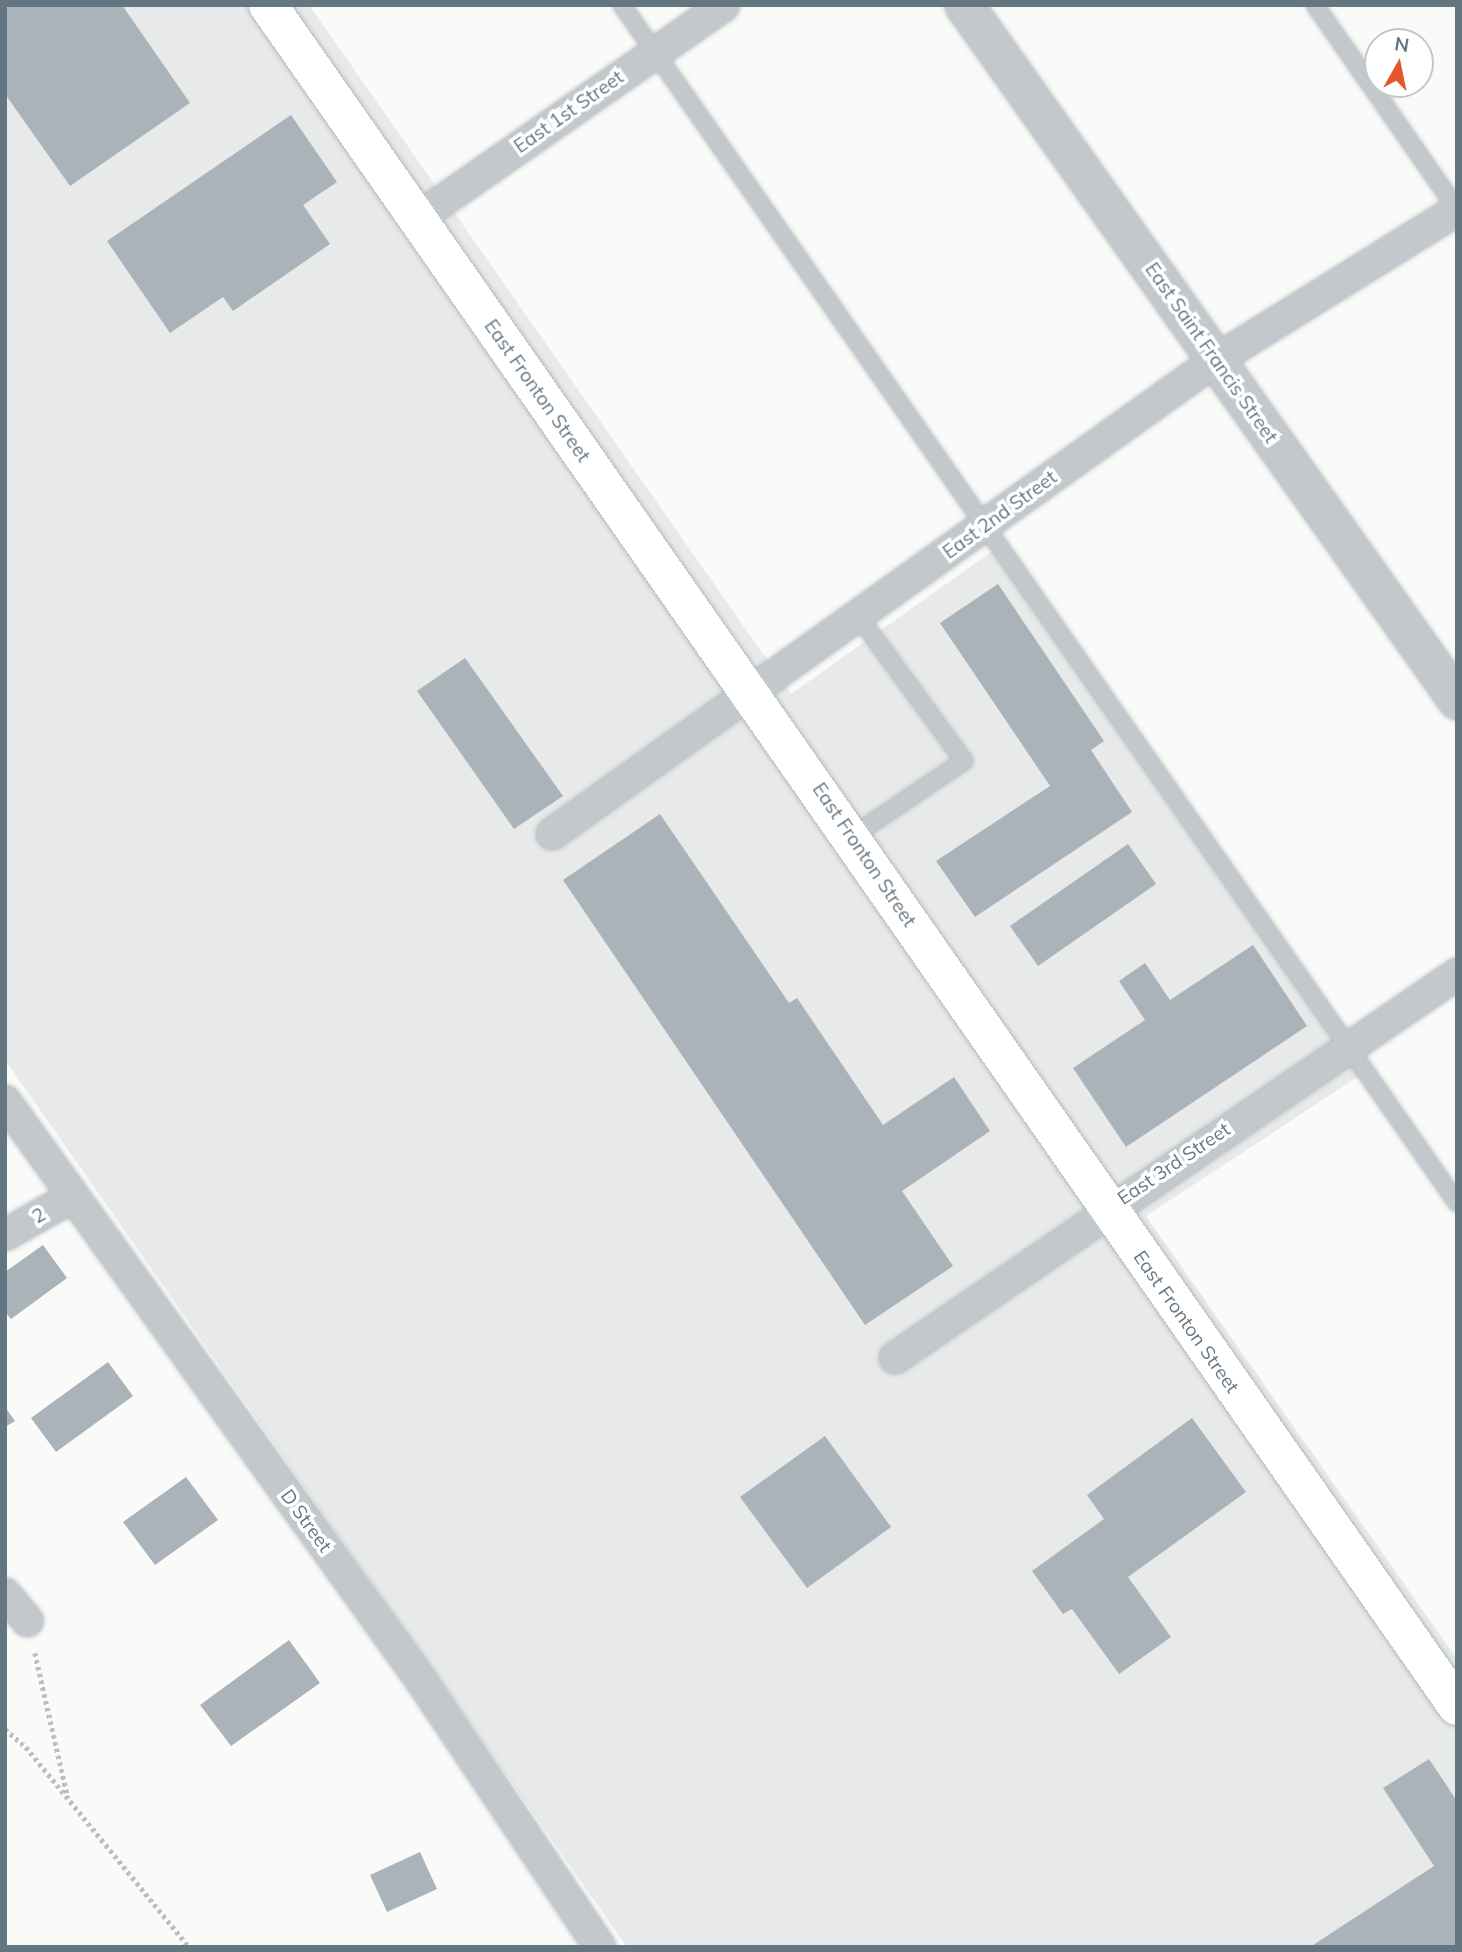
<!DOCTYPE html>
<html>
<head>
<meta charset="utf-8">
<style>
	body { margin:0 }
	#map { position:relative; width:1462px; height:1952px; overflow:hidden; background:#fafaf8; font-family:Mulish,sans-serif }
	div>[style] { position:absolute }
	.built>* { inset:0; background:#e8e9e9 }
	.building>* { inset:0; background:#aab3b9 }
	.path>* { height:4.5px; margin-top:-2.25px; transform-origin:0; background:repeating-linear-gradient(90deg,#bbbfc2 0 3.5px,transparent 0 7px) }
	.roads { filter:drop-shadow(0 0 2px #b3babf) drop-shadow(0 0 2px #b3babf) }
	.service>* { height:16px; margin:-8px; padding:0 8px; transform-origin:8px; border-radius:8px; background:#c3c8cc }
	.minor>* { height:30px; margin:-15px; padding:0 15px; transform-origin:15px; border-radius:15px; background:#c3c8cc }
	.tertiary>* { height:37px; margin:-18.5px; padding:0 18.5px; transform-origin:18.5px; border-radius:18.5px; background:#c3c8cc }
	.secondary>* { height:38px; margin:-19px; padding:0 19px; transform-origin:19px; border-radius:19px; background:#fff }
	span { translate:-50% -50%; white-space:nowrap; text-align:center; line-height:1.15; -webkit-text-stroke:7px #fff; paint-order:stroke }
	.street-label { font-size:19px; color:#657683 }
	.frame { position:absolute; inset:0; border:7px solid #657683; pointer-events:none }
	.north { position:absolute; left:1364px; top:28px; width:70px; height:70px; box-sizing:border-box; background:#fff; border:2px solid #c1c8cd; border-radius:50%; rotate:9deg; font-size:19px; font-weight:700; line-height:28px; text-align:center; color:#657683 }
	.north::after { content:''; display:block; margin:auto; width:24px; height:32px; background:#e4572e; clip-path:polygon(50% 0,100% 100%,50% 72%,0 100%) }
</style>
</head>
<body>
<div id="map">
	<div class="built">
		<div style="clip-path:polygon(5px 5px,309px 5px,791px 694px,997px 548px,1359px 1076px,1146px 1216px,1457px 1659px,1457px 1947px,627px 1947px,5px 1060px)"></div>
	</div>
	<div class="building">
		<div style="clip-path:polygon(11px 5px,122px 5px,190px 103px,70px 186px,5px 94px,5px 9px)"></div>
		<div style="clip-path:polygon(291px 115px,337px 182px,303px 205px,330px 244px,233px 311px,223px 297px,170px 333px,107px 241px)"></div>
		<div style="clip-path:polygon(998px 584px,1104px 741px,1091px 750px,1132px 812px,975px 917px,936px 861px,1050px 786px,940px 623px)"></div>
		<div style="clip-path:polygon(465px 658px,563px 796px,514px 829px,417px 691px)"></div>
		<div style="clip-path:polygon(660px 814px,789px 1003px,797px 998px,883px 1125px,954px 1077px,990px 1131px,902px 1191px,953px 1266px,865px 1325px,563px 880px)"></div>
		<div style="clip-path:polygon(1128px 844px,1156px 884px,1038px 966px,1010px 926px)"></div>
		<div style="clip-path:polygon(1253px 945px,1307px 1026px,1126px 1147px,1073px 1068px,1145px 1020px,1119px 981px,1145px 963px,1170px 1000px)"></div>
		<div style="clip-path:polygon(43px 1245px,67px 1278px,11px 1319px,5px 1312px,5px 1272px)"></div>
		<div style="clip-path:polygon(108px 1362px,133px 1396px,56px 1452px,31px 1418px)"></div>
		<div style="clip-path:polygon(5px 1407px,15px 1421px,5px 1427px)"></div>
		<div style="clip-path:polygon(1192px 1418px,1246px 1492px,1128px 1577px,1171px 1637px,1119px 1674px,1072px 1609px,1063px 1614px,1032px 1571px,1104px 1519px,1087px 1495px)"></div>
		<div style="clip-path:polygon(825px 1436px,891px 1527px,807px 1588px,740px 1497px)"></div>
		<div style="clip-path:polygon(186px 1477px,218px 1520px,155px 1565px,123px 1522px)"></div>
		<div style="clip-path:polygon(289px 1640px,320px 1683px,231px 1746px,200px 1705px)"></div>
		<div style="clip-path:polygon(1429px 1759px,1457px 1801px,1457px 1947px,1310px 1947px,1434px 1866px,1383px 1788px)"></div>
		<div style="clip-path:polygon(420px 1852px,437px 1889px,387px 1912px,370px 1875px)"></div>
	</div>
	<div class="path">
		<div style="left:35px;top:1653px;width:149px;rotate:77.2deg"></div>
		<div style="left:5px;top:1729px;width:28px;rotate:41deg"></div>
		<div style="left:26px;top:1747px;width:258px;rotate:50.8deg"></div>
	</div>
	<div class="roads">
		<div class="service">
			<div style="left:622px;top:5px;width:1460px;rotate:55.12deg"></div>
			<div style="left:1315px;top:5px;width:249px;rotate:55.2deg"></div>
			<div style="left:851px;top:837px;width:136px;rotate:-33.9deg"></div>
			<div style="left:964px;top:761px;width:178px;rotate:-126.1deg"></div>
		</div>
		<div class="minor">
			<div style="left:415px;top:220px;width:376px;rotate:-34.8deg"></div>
			<div style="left:552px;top:834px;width:816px;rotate:-35.52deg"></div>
			<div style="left:1216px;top:360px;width:284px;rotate:-31.9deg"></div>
			<div style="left:5px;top:1101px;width:717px;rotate:54.31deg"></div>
			<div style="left:423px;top:1683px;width:318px;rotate:56.2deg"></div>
			<div style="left:5px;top:1235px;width:77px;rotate:-29.6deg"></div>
			<div style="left:895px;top:1358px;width:681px;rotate:-34.34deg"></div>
			<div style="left:5px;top:1594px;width:35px;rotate:50deg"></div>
		</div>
		<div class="tertiary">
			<div style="left:964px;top:5px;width:852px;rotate:54.65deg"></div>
		</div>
		<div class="secondary">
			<div style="left:268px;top:5px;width:2075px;rotate:55.05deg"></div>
		</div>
	</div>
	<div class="street-label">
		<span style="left:569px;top:112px;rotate:-35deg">East 1st Street</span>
		<span style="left:1211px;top:353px;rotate:55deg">East Saint Francis Street</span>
		<span style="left:537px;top:391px;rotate:55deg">East Fronton Street</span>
		<span style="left:1000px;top:515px;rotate:-36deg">East 2nd Street</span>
		<span style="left:864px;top:855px;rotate:56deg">East Fronton Street</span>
		<span style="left:1174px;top:1164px;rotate:-34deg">East 3rd Street</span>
		<span style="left:39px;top:1216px;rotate:-30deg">2</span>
		<span style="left:1186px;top:1322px;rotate:55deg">East Fronton Street</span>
		<span style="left:306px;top:1521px;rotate:54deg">D Street</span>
	</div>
	<div class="frame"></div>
	<div class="north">N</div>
</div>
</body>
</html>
